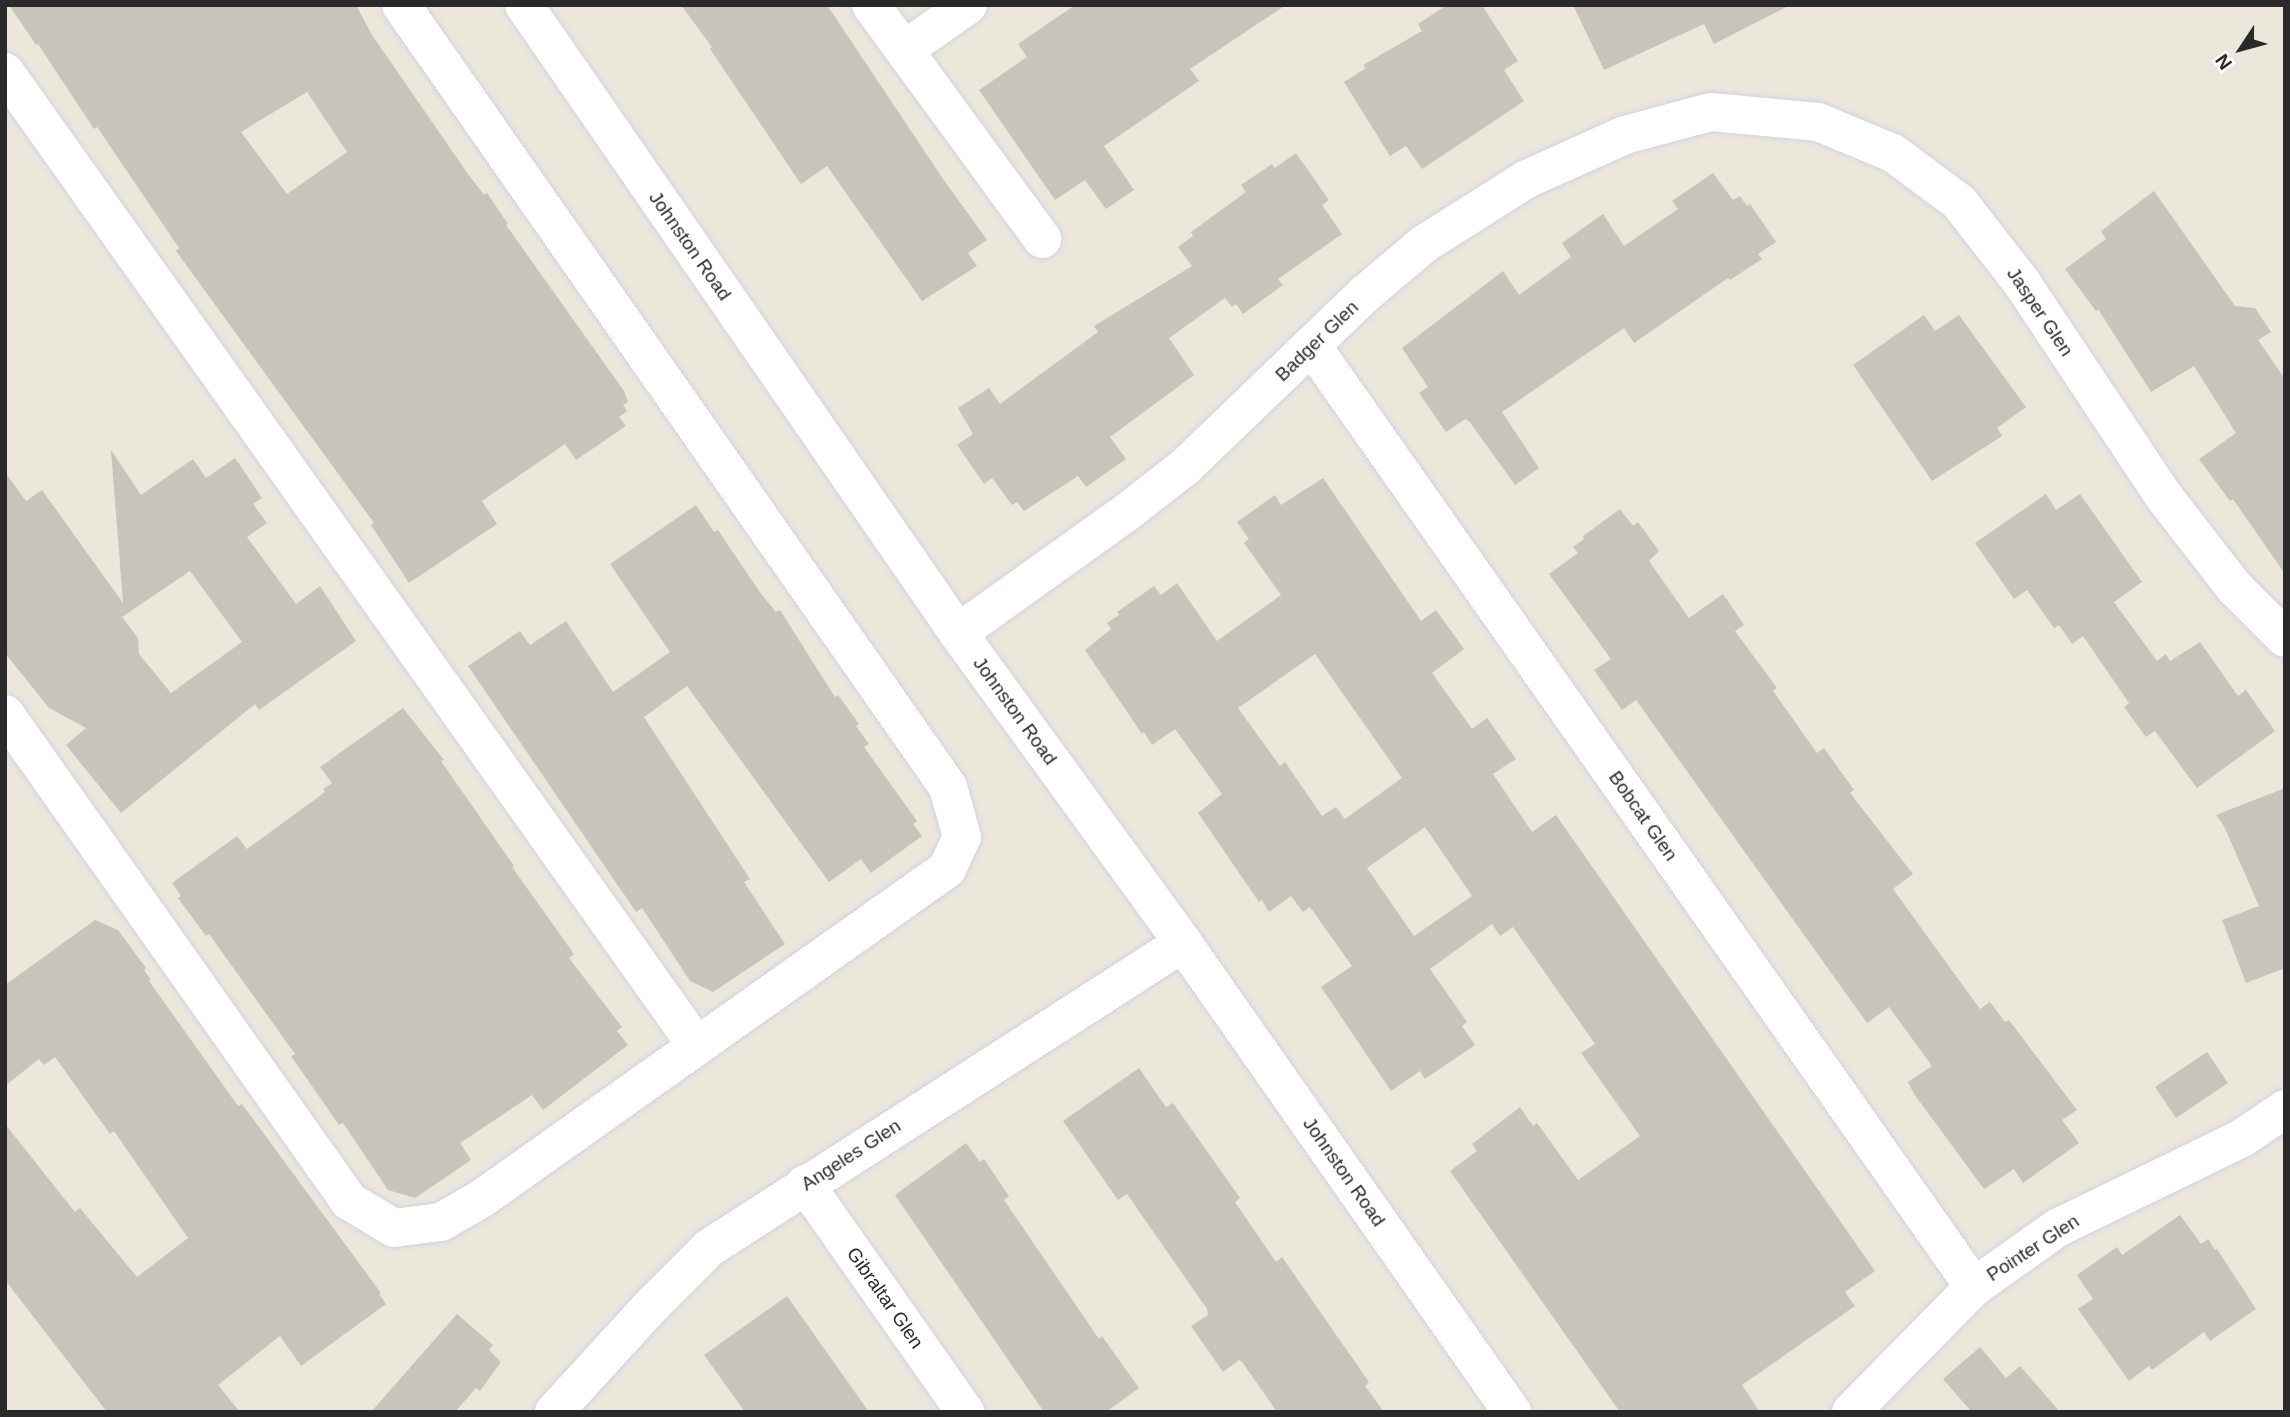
<!DOCTYPE html>
<html>
<head>
<meta charset="utf-8">
<style>
	body { margin:0 }
	#map { position:relative; width:2290px; height:1417px; overflow:hidden; background:#ece7db; font-family:Helvetica,sans-serif }
	div>[style] { position:absolute }
	.building>* { inset:0; background:#c7c4bb }
	.roads { filter:drop-shadow(0 0 2px #d1d2e3) drop-shadow(0 0 2px #d1d2e3) }
	.minor>* { height:38px; margin:-19px; padding:0 19px; transform-origin:19px; border-radius:19px; background:#fff }
	span { translate:-50% -50%; white-space:nowrap; text-align:center; line-height:1.15; -webkit-text-stroke:5px #fff; paint-order:stroke }
	.street-label { font-size:19px; color:#2a2a2a }
	.frame { position:absolute; inset:0; border:7px solid #2a2a2a; pointer-events:none }
	.north { position:absolute; left:2206px; top:14px; width:70px; height:70px; -webkit-text-stroke:5px #fff; paint-order:stroke; rotate:234deg; font-size:19px; font-weight:700; line-height:28px; text-align:center; color:#2a2a2a }
	.north::after { content:''; display:block; margin:auto; width:24px; height:32px; background:#2a2a2a; clip-path:polygon(50% 0,100% 100%,50% 72%,0 100%) }
</style>
</head>
<body>
<div id="map">
	<div class="building">
		<div style="clip-path:polygon(evenodd,9px 5px,356px 5px,372px 35px,468px 174px,484px 195px,487px 193px,508px 224px,506px 225px,624px 391px,628px 402px,623px 405px,627px 411px,619px 417px,626px 426px,576px 460px,565px 444px,482px 501px,497px 524px,409px 583px,371px 525px,374px 523px,176px 251px,179px 248px,97px 127px,94px 129px,38px 44px,36px 45px,9px 5px,307px 92px,347px 152px,287px 194px,241px 132px,307px 92px)"></div>
		<div style="clip-path:polygon(681px 5px,827px 5px,941px 176px,987px 240px,968px 253px,977px 266px,922px 301px,827px 166px,801px 184px,710px 49px,712px 47px)"></div>
		<div style="clip-path:polygon(1075px 5px,1286px 5px,1190px 69px,1199px 81px,1104px 146px,1134px 190px,1106px 209px,1085px 180px,1055px 200px,979px 90px,1027px 57px,1018px 44px)"></div>
		<div style="clip-path:polygon(1447px 5px,1482px 5px,1518px 61px,1504px 70px,1524px 101px,1422px 169px,1406px 146px,1390px 156px,1344px 82px,1366px 68px,1363px 65px,1422px 31px,1418px 24px)"></div>
		<div style="clip-path:polygon(1573px 5px,1790px 5px,1714px 44px,1704px 24px,1604px 70px)"></div>
		<div style="clip-path:polygon(1296px 153px,1329px 200px,1322px 205px,1342px 234px,1278px 279px,1283px 285px,1243px 314px,1236px 304px,1232px 307px,1225px 298px,1169px 338px,1194px 375px,1110px 437px,1126px 459px,1086px 487px,1078px 476px,1024px 511px,1017px 502px,1012px 505px,992px 478px,984px 484px,957px 445px,973px 434px,958px 408px,989px 388px,1000px 404px,1098px 332px,1094px 326px,1192px 266px,1178px 247px,1193px 236px,1191px 232px,1246px 192px,1241px 185px,1272px 164px,1275px 168px)"></div>
		<div style="clip-path:polygon(1713px 173px,1733px 200px,1740px 196px,1747px 206px,1750px 204px,1776px 242px,1758px 254px,1762px 259px,1730px 280px,1728px 278px,1634px 343px,1624px 328px,1502px 412px,1539px 468px,1515px 485px,1469px 421px,1465px 419px,1446px 432px,1419px 393px,1428px 387px,1402px 348px,1503px 271px,1519px 295px,1571px 257px,1562px 243px,1603px 214px,1624px 246px,1678px 209px,1672px 201px)"></div>
		<div style="clip-path:polygon(2154px 191px,2235px 306px,2255px 308px,2271px 332px,2258px 340px,2285px 379px,2285px 574px,2233px 499px,2230px 501px,2199px 459px,2236px 433px,2194px 366px,2151px 392px,2098px 309px,2096px 311px,2065px 269px,2106px 239px,2101px 231px)"></div>
		<div style="clip-path:polygon(1924px 315px,1935px 331px,1959px 315px,2026px 407px,1997px 428px,2002px 436px,1932px 481px,1853px 365px)"></div>
		<div style="clip-path:polygon(evenodd,111px 450px,141px 495px,193px 459px,206px 478px,235px 458px,262px 498px,253px 504px,267px 523px,247px 537px,296px 604px,320px 586px,356px 641px,259px 710px,255px 704px,121px 813px,66px 745px,86px 728px,49px 708px,5px 653px,5px 472px,26px 501px,42px 490px,123px 603px,111px 450px,190px 571px,242px 642px,171px 693px,139px 654px,138px 638px,122px 617px,190px 571px)"></div>
		<div style="clip-path:polygon(evenodd,1323px 478px,1421px 621px,1436px 610px,1464px 649px,1432px 673px,1472px 729px,1487px 718px,1516px 759px,1493px 774px,1532px 832px,1556px 815px,1875px 1271px,1845px 1292px,1855px 1306px,1742px 1385px,1760px 1412px,1620px 1412px,1450px 1171px,1477px 1151px,1472px 1144px,1520px 1107px,1533px 1126px,1537px 1123px,1578px 1180px,1640px 1136px,1581px 1053px,1595px 1044px,1513px 927px,1500px 936px,1492px 924px,1430px 969px,1467px 1022px,1462px 1026px,1475px 1045px,1425px 1079px,1420px 1071px,1391px 1091px,1321px 987px,1352px 966px,1310px 907px,1303px 912px,1291px 896px,1269px 912px,1262px 900px,1259px 902px,1198px 813px,1222px 794px,1175px 729px,1152px 745px,1144px 732px,1142px 734px,1085px 650px,1111px 629px,1107px 623px,1119px 615px,1117px 612px,1154px 586px,1161px 595px,1177px 583px,1217px 641px,1281px 595px,1244px 543px,1249px 539px,1237px 522px,1275px 495px,1281px 505px,1323px 478px,1315px 654px,1402px 778px,1345px 819px,1336px 807px,1322px 816px,1285px 762px,1280px 766px,1238px 708px,1315px 654px,1323px 478px,1425px 827px,1472px 896px,1414px 936px,1367px 868px,1425px 827px)"></div>
		<div style="clip-path:polygon(2046px 494px,2056px 510px,2080px 494px,2142px 582px,2114px 602px,2157px 661px,2166px 654px,2170px 661px,2200px 642px,2238px 696px,2246px 690px,2275px 731px,2197px 788px,2155px 731px,2146px 737px,2124px 707px,2129px 703px,2083px 636px,2072px 644px,2059px 625px,2054px 628px,2027px 590px,2014px 599px,1975px 543px)"></div>
		<div style="clip-path:polygon(696px 505px,714px 532px,718px 530px,759px 591px,776px 612px,780px 610px,835px 697px,838px 695px,859px 724px,856px 726px,869px 744px,864px 747px,917px 821px,913px 824px,922px 836px,871px 873px,861px 859px,829px 882px,687px 686px,644px 717px,750px 879px,744px 882px,785px 944px,713px 992px,690px 981px,642px 908px,636px 912px,468px 666px,520px 631px,530px 645px,566px 621px,613px 692px,670px 652px,610px 564px)"></div>
		<div style="clip-path:polygon(1620px 509px,1633px 526px,1638px 522px,1659px 551px,1649px 561px,1689px 618px,1723px 594px,1744px 625px,1735px 631px,1777px 688px,1773px 691px,1817px 753px,1824px 748px,1854px 790px,1850px 793px,1913px 874px,1893px 889px,1980px 1009px,1990px 1002px,2005px 1022px,2009px 1020px,2077px 1110px,2062px 1120px,2079px 1143px,2023px 1183px,2014px 1169px,1984px 1189px,1914px 1094px,1908px 1082px,1932px 1066px,1889px 1007px,1867px 1023px,1636px 700px,1622px 710px,1594px 670px,1611px 659px,1549px 574px,1578px 553px,1573px 547px,1584px 539px,1583px 536px)"></div>
		<div style="clip-path:polygon(403px 708px,444px 760px,441px 761px,514px 866px,512px 867px,574px 954px,569px 958px,622px 1027px,617px 1031px,628px 1045px,543px 1110px,532px 1095px,460px 1143px,471px 1160px,415px 1198px,388px 1190px,343px 1123px,339px 1125px,291px 1056px,295px 1054px,209px 934px,206px 936px,178px 898px,181px 896px,172px 883px,237px 836px,247px 849px,325px 792px,323px 789px,332px 783px,320px 767px)"></div>
		<div style="clip-path:polygon(2285px 788px,2285px 968px,2246px 983px,2222px 920px,2259px 906px,2224px 826px,2216px 815px)"></div>
		<div style="clip-path:polygon(95px 920px,118px 930px,146px 968px,144px 970px,151px 980px,149px 981px,238px 1106px,242px 1104px,381px 1293px,379px 1294px,386px 1304px,301px 1366px,280px 1336px,218px 1385px,240px 1412px,107px 1412px,5px 1280px,5px 1124px,75px 1212px,80px 1208px,137px 1277px,188px 1238px,114px 1131px,110px 1134px,55px 1057px,44px 1065px,39px 1059px,5px 1086px,5px 985px)"></div>
		<div style="clip-path:polygon(2207px 1052px,2228px 1083px,2176px 1118px,2155px 1087px)"></div>
		<div style="clip-path:polygon(1139px 1068px,1166px 1107px,1173px 1103px,1240px 1198px,1235px 1202px,1276px 1262px,1282px 1257px,1369px 1382px,1365px 1386px,1384px 1412px,1277px 1412px,1242px 1362px,1239px 1360px,1223px 1372px,1191px 1326px,1208px 1315px,1207px 1309px,1127px 1194px,1118px 1200px,1063px 1121px)"></div>
		<div style="clip-path:polygon(966px 1143px,980px 1162px,984px 1159px,1009px 1196px,1004px 1200px,1099px 1339px,1102px 1336px,1139px 1388px,1106px 1412px,1044px 1412px,895px 1195px)"></div>
		<div style="clip-path:polygon(2180px 1215px,2201px 1244px,2208px 1239px,2215px 1250px,2217px 1249px,2256px 1309px,2210px 1341px,2204px 1332px,2152px 1370px,2149px 1366px,2129px 1381px,2078px 1309px,2093px 1299px,2077px 1275px,2117px 1247px,2122px 1255px)"></div>
		<div style="clip-path:polygon(787px 1296px,869px 1412px,745px 1412px,704px 1355px)"></div>
		<div style="clip-path:polygon(457px 1314px,493px 1345px,489px 1350px,501px 1362px,480px 1391px,476px 1388px,455px 1412px,371px 1412px)"></div>
		<div style="clip-path:polygon(1980px 1347px,2006px 1378px,2020px 1366px,2060px 1412px,1968px 1412px,1970px 1410px,1943px 1379px)"></div>
	</div>
	<div class="roads">
		<div class="minor">
			<div style="left:524px;top:5px;width:763px;rotate:55.35deg"></div>
			<div style="left:958px;top:633px;width:383px;rotate:54deg"></div>
			<div style="left:1183px;top:943px;width:573px;rotate:54.95deg"></div>
			<div style="left:871px;top:5px;width:290px;rotate:53.8deg"></div>
			<div style="left:904px;top:50px;width:78px;rotate:-35.1deg"></div>
			<div style="left:5px;top:72px;width:1195px;rotate:54.61deg"></div>
			<div style="left:1312px;top:346px;width:1151px;rotate:54.87deg"></div>
			<div style="left:958px;top:633px;width:213px;rotate:-35.6deg"></div>
			<div style="left:1131px;top:509px;width:70px;rotate:-38deg"></div>
			<div style="left:1186px;top:466px;width:250px;rotate:-43.9deg"></div>
			<div style="left:1366px;top:293px;width:76px;rotate:-40.2deg"></div>
			<div style="left:1424px;top:244px;width:122px;rotate:-32.3deg"></div>
			<div style="left:1527px;top:179px;width:107px;rotate:-24.2deg"></div>
			<div style="left:1625px;top:135px;width:89px;rotate:-15deg"></div>
			<div style="left:1711px;top:112px;width:107px;rotate:5.3deg"></div>
			<div style="left:1818px;top:122px;width:81px;rotate:22.5deg"></div>
			<div style="left:1893px;top:153px;width:82px;rotate:36.6deg"></div>
			<div style="left:1959px;top:202px;width:103px;rotate:52.1deg"></div>
			<div style="left:2022px;top:283px;width:258px;rotate:56.4deg"></div>
			<div style="left:2165px;top:498px;width:113px;rotate:52.2deg"></div>
			<div style="left:2234px;top:587px;width:72px;rotate:45deg"></div>
			<div style="left:5px;top:714px;width:596px;rotate:54.76deg"></div>
			<div style="left:349px;top:1201px;width:52px;rotate:31deg"></div>
			<div style="left:394px;top:1228px;width:47px;rotate:-7.3deg"></div>
			<div style="left:441px;top:1222px;width:46px;rotate:-29.9deg"></div>
			<div style="left:481px;top:1199px;width:571px;rotate:-35.3deg"></div>
			<div style="left:947px;top:869px;width:35px;rotate:-65deg"></div>
			<div style="left:962px;top:837px;width:52px;rotate:-105.6deg"></div>
			<div style="left:948px;top:787px;width:954px;rotate:-124.97deg"></div>
			<div style="left:805px;top:1184px;width:279px;rotate:54.9deg"></div>
			<div style="left:554px;top:1412px;width:148px;rotate:-47.5deg"></div>
			<div style="left:654px;top:1303px;width:78px;rotate:-45deg"></div>
			<div style="left:709px;top:1248px;width:564px;rotate:-32.76deg"></div>
			<div style="left:1851px;top:1412px;width:175px;rotate:-45.5deg"></div>
			<div style="left:1974px;top:1287px;width:102px;rotate:-35.4deg"></div>
			<div style="left:2057px;top:1228px;width:206px;rotate:-25.9deg"></div>
			<div style="left:2242px;top:1138px;width:52px;rotate:-34deg"></div>
		</div>
	</div>
	<div class="street-label">
		<span style="left:690px;top:246px;rotate:55deg">Johnston Road</span>
		<span style="left:2040px;top:312px;rotate:56deg">Jasper Glen</span>
		<span style="left:1317px;top:341px;rotate:-44deg">Badger Glen</span>
		<span style="left:1015px;top:711px;rotate:54deg">Johnston Road</span>
		<span style="left:1643px;top:816px;rotate:55deg">Bobcat Glen</span>
		<span style="left:851px;top:1155px;rotate:-33deg">Angeles Glen</span>
		<span style="left:1344px;top:1172px;rotate:55deg">Johnston Road</span>
		<span style="left:2033px;top:1248px;rotate:-33deg">Pointer Glen</span>
		<span style="left:885px;top:1298px;rotate:55deg">Gibraltar Glen</span>
	</div>
	<div class="frame"></div>
	<div class="north">N</div>
</div>
</body>
</html>
